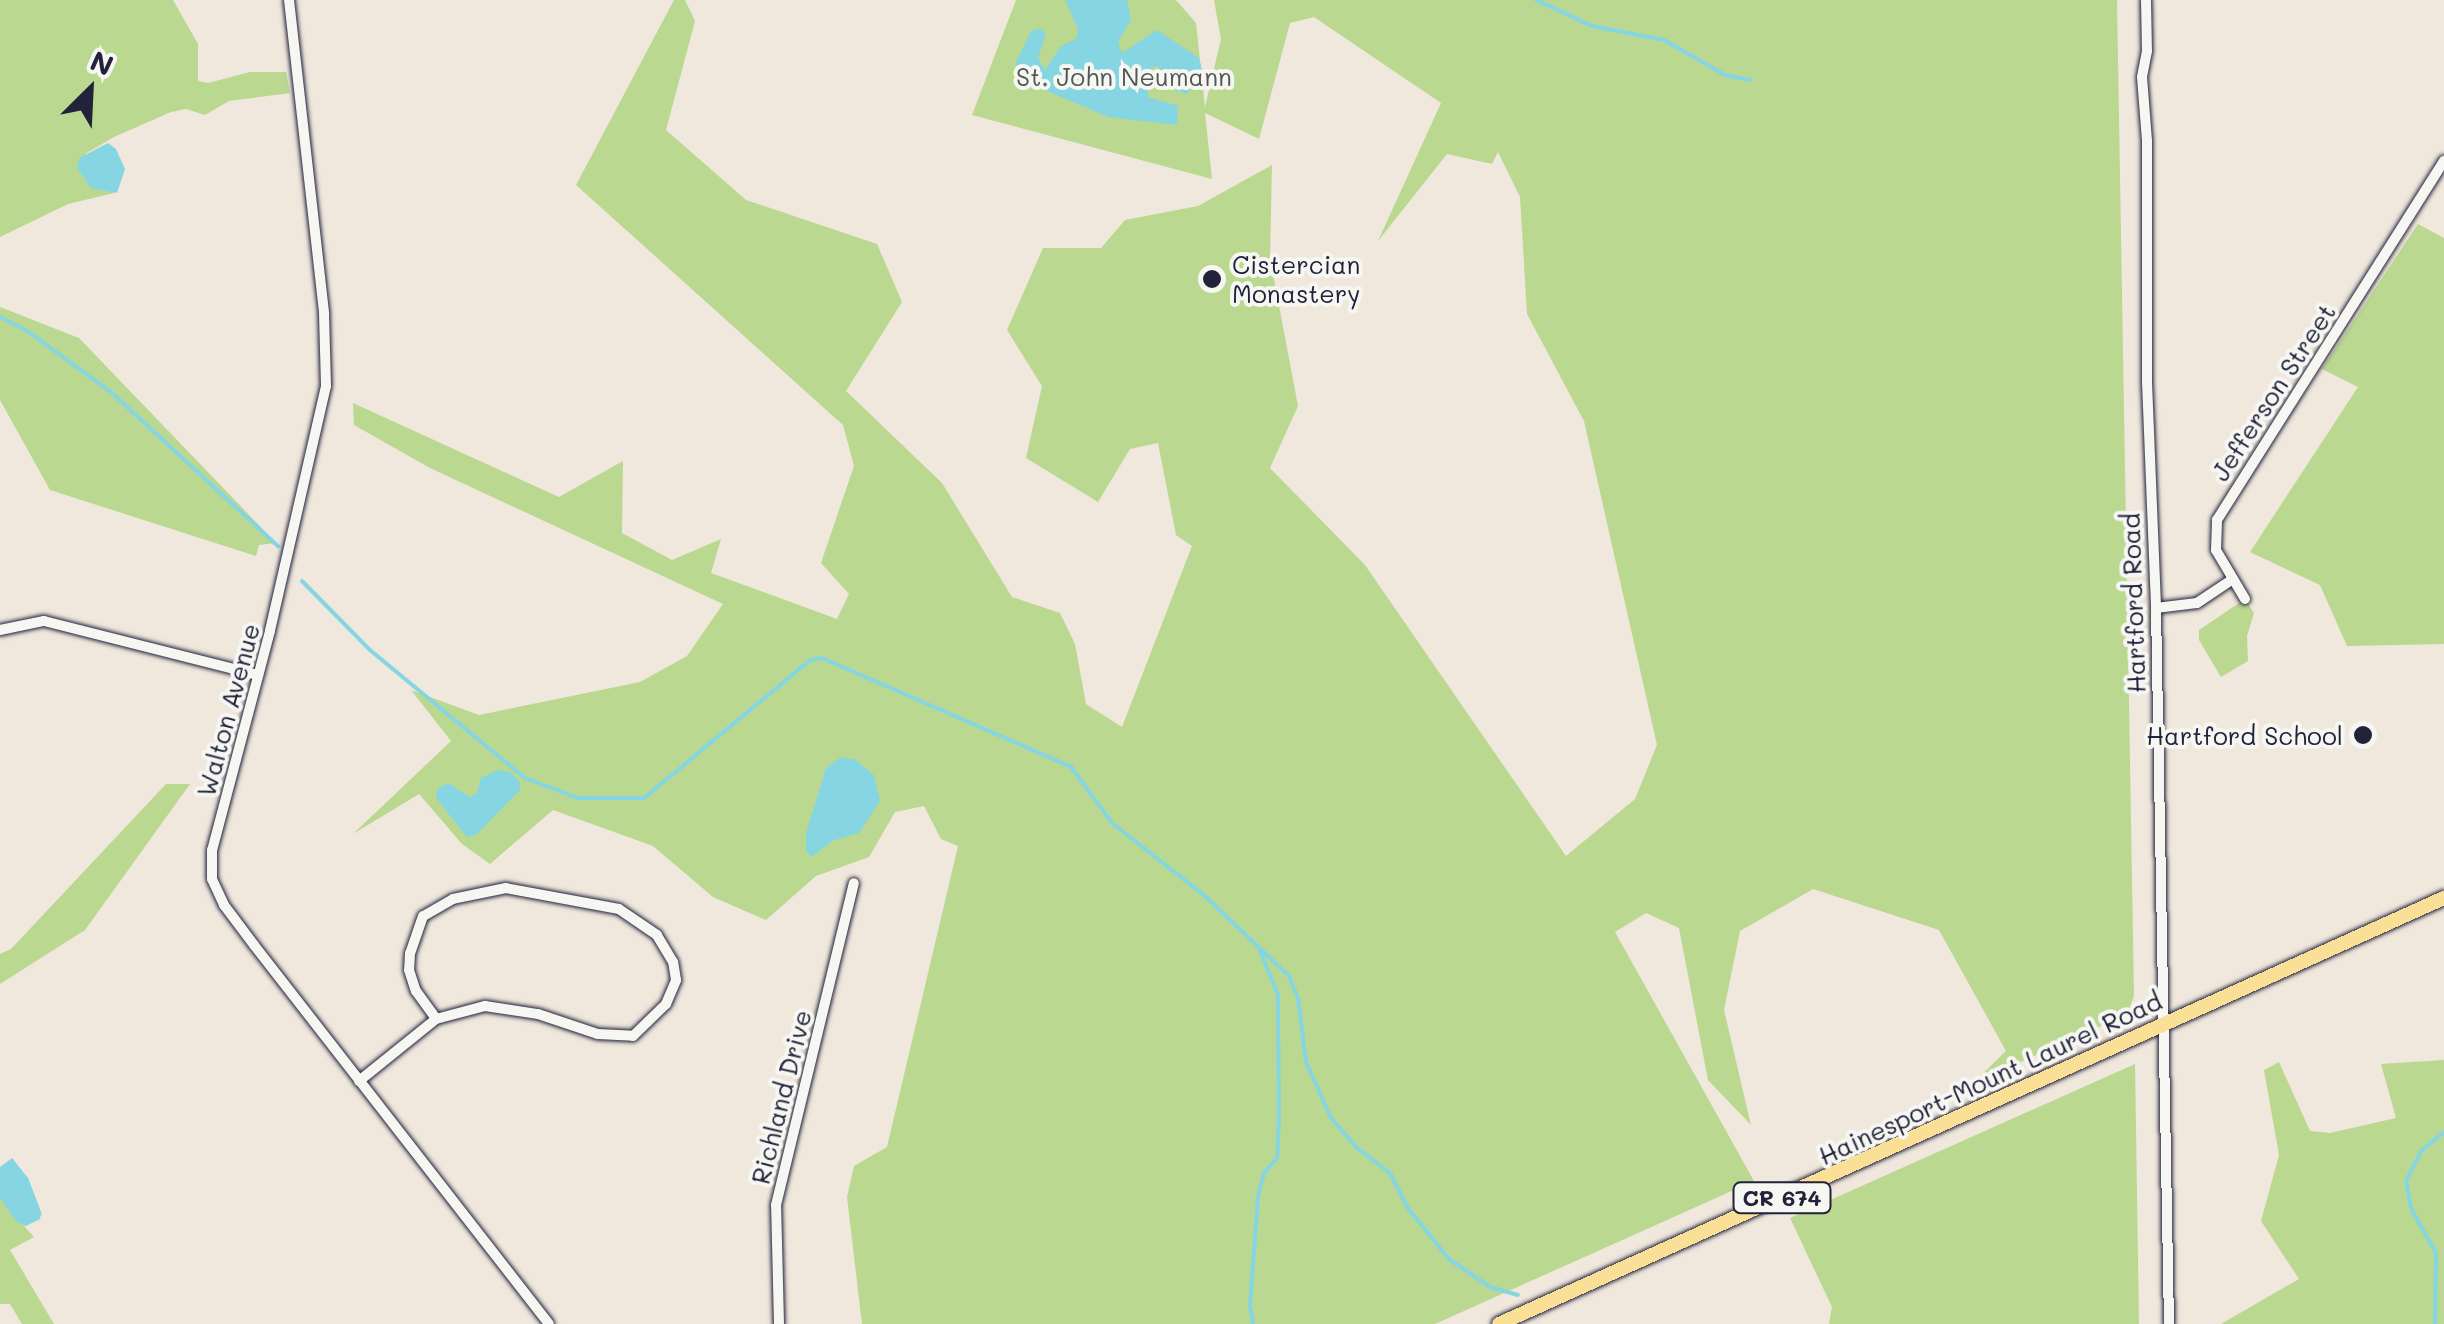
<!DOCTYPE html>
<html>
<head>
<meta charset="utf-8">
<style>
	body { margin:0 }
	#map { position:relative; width:2444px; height:1324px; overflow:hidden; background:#f0e7dd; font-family:Mali,sans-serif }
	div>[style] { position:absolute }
	.green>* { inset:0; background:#bad890 }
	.water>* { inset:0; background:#86d5e3 }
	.stream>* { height:4px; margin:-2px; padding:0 2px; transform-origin:2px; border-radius:2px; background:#86d5e3 }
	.roads { filter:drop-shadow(0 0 2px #22223b) drop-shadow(0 0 2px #22223b) }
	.minor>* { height:10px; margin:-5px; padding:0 5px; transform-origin:5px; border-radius:5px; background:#f6f6f2 }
	.major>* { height:14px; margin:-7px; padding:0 7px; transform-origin:7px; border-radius:7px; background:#fadf96 }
	.dots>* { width:28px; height:28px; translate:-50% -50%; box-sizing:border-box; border:5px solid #f6f6f2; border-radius:50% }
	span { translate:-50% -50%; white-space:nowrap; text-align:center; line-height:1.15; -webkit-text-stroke:8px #f6f6f2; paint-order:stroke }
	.shield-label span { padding:2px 8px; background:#f6f6f2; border:2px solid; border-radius:8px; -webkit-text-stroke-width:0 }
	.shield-label { font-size:22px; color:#22223b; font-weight:700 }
	.park-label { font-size:25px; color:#505954 }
	.poi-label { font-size:25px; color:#22223b }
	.left { translate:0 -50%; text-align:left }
	.right { translate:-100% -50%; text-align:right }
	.street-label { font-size:25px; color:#22223b }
	.north { position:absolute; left:40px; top:40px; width:100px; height:100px; -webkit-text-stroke:8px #f6f6f2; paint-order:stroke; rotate:24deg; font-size:28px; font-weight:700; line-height:40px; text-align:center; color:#22223b }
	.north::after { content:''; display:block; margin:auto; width:35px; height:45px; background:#22223b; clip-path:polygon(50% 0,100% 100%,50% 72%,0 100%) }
</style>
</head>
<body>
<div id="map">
	<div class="green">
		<div style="clip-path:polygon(0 0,173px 0,198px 44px,198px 81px,208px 83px,250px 72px,286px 72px,290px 93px,229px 101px,205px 115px,186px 109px,171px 112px,114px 137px,85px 154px,114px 193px,68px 204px,0 237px)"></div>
		<div style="clip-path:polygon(674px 0,685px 0,695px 21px,666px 130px,746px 200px,877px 244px,902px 302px,846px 391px,942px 483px,1012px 597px,1060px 613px,1075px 644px,1086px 704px,1122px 727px,1192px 546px,1176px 535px,1158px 443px,1130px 449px,1098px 502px,1026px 458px,1042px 386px,1007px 330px,1043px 248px,1101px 248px,1125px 220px,1198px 206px,1272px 165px,1270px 258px,1298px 406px,1270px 468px,1365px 565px,1566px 856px,1635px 799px,1657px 745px,1584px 421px,1527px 314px,1520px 197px,1498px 152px,1492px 164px,1447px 154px,1378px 241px,1441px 103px,1314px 17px,1290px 23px,1259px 139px,1205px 113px,1212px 179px,972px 115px,1016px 0,1176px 0,1196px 23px,1205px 107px,1221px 39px,1214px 0,2117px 0,2134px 996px,2130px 1007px,2134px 1011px,1972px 1084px,2006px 1051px,1939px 930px,1813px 889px,1740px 931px,1724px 1010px,1751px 1125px,1708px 1080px,1679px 928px,1646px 913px,1615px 932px,1754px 1181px,1435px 1324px,862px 1324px,847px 1197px,854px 1166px,887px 1147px,958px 846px,941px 839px,924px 806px,895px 812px,869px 857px,816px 876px,766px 920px,713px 897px,653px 846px,553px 810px,490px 864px,462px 844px,419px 794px,353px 834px,451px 741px,411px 690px,479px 715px,640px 682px,687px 656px,723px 604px,430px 468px,354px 425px,353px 403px,559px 497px,623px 461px,622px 533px,672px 560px,721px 539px,711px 573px,837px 619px,849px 594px,821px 563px,854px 466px,843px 425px,576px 185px)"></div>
		<div style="clip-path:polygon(2418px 224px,2444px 238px,2444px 644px,2347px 646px,2320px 585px,2250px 552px,2358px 387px,2322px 369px)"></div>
		<div style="clip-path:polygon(0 307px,79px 338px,276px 543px,259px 545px,256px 556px,50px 490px,0 400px)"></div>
		<div style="clip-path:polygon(2245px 599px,2254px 613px,2247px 636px,2248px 661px,2221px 677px,2199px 640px,2199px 630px)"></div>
		<div style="clip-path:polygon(166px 784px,190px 784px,85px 930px,0 984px,0 954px,11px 949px)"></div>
		<div style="clip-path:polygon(2444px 1060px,2444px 1324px,2221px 1324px,2299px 1279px,2261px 1221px,2279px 1155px,2264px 1070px,2279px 1062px,2310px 1131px,2330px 1133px,2396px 1118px,2381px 1064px)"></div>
		<div style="clip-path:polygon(2135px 1064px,2139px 1324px,1829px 1324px,1832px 1307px,1790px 1218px)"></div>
		<div style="clip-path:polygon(0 1167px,28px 1178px,42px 1215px,24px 1226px,34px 1237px,10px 1250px,54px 1324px,22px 1324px,10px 1304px,0 1304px)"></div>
	</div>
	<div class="water">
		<div style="clip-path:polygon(1065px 0,1127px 0,1131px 20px,1118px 42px,1122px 53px,1157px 30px,1199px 58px,1202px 70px,1187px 94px,1163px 86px,1158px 66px,1149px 69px,1148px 97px,1178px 106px,1177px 125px,1108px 117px,1019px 79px,1016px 62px,1031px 31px,1040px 28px,1046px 33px,1038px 58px,1045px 70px,1061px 46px,1076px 39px,1078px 29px)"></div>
		<div style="clip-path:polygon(108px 143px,116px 149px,125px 169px,117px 193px,91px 188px,77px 168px,79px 158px)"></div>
		<div style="clip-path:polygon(841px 757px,856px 760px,874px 775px,880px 801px,859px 833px,834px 840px,811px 857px,806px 850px,806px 833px,826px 768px)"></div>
		<div style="clip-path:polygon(498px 770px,511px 773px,520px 782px,520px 790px,476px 835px,467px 837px,436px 798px,437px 789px,448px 783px,470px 797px,477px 793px,481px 778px)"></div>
		<div style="clip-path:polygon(12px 1158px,28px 1178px,41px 1212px,40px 1219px,26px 1226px,17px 1222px,0 1198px,0 1167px)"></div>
	</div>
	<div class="stream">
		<div style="left:1536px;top:0;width:62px;rotate:24.9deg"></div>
		<div style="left:1592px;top:26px;width:73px;rotate:11deg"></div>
		<div style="left:1664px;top:40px;width:70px;rotate:29.8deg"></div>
		<div style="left:1725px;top:75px;width:26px;rotate:11deg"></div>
		<div style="left:0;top:317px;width:29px;rotate:27deg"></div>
		<div style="left:26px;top:330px;width:107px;rotate:36.2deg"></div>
		<div style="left:112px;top:393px;width:226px;rotate:42.7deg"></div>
		<div style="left:302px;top:581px;width:97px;rotate:45.4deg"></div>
		<div style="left:370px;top:650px;width:201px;rotate:39.6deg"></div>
		<div style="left:525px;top:778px;width:57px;rotate:20.7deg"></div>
		<div style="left:578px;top:798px;width:66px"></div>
		<div style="left:644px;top:798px;width:216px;rotate:-39.7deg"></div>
		<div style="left:810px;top:660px;width:12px;rotate:-9deg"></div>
		<div style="left:822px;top:658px;width:272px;rotate:23.6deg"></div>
		<div style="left:1071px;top:767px;width:69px;rotate:53.8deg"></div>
		<div style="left:1112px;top:823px;width:118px;rotate:38.1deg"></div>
		<div style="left:1205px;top:896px;width:116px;rotate:43.6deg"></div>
		<div style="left:1289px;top:976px;width:24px;rotate:68deg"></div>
		<div style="left:1298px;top:998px;width:64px;rotate:82.9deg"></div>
		<div style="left:1306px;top:1062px;width:61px;rotate:65.9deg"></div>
		<div style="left:1331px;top:1118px;width:40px;rotate:49deg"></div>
		<div style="left:1357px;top:1148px;width:41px;rotate:37.1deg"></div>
		<div style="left:1390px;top:1173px;width:38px;rotate:63deg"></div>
		<div style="left:1407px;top:1207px;width:67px;rotate:51.1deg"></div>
		<div style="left:1449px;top:1259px;width:50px;rotate:34.3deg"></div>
		<div style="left:1490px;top:1287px;width:29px;rotate:16deg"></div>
		<div style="left:1253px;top:1324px;width:18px;rotate:-99deg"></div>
		<div style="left:1250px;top:1306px;width:110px;rotate:-85.8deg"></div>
		<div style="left:1258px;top:1196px;width:24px;rotate:-75deg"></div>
		<div style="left:1264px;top:1173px;width:20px;rotate:-49deg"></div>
		<div style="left:1277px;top:1158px;width:36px;rotate:-87deg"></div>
		<div style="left:1279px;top:1122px;width:127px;rotate:-90.5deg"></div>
		<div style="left:1278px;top:995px;width:48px;rotate:-112.2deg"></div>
		<div style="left:2435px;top:1324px;width:71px;rotate:-89.2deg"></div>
		<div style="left:2436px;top:1253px;width:51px;rotate:-119.1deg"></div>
		<div style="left:2411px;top:1208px;width:27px;rotate:-100deg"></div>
		<div style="left:2406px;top:1181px;width:35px;rotate:-63deg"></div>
		<div style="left:2422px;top:1150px;width:28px;rotate:-39deg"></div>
	</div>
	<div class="roads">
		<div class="minor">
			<div style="left:289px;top:0;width:316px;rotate:83.6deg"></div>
			<div style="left:324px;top:314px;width:72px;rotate:88.4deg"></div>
			<div style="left:326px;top:386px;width:251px;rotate:102.9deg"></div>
			<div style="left:270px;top:631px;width:227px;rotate:104.8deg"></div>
			<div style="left:212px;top:850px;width:29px;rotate:90deg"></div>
			<div style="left:212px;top:879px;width:29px;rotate:65deg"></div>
			<div style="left:224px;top:905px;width:50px;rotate:53.1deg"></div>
			<div style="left:254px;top:945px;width:480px;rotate:52.1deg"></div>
			<div style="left:2146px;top:0;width:51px;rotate:88.9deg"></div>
			<div style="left:2147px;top:51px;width:26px;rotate:101deg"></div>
			<div style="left:2142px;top:77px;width:64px;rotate:85.5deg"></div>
			<div style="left:2147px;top:141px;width:241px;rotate:90deg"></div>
			<div style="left:2147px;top:382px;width:226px;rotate:87.7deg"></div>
			<div style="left:2156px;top:608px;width:716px;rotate:88.96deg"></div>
			<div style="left:2245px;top:599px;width:57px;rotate:-120.6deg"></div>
			<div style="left:2216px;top:550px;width:30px;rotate:-88deg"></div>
			<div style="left:2217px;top:520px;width:425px;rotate:-57.7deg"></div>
			<div style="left:2156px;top:608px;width:41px;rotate:-7deg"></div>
			<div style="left:2197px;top:603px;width:43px;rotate:-33.7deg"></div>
			<div style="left:0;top:630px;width:45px;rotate:-11.6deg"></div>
			<div style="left:44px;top:621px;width:221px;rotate:14.2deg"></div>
			<div style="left:359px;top:1081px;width:99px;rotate:-38.8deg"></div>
			<div style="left:436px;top:1019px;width:51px;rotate:-14.9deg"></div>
			<div style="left:485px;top:1006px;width:54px;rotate:8.6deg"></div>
			<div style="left:538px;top:1014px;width:63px;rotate:18.4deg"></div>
			<div style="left:598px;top:1034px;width:35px;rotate:3deg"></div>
			<div style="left:633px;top:1036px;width:46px;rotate:-44.1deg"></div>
			<div style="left:666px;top:1004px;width:26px;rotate:-67deg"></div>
			<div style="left:676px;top:980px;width:18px;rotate:-99deg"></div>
			<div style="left:673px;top:962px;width:31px;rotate:-121deg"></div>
			<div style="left:657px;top:935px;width:46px;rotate:-145.6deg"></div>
			<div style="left:619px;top:909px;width:115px;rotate:-169.5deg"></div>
			<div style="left:506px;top:888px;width:54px;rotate:168.3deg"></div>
			<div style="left:453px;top:899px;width:34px;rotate:150deg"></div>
			<div style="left:423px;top:916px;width:39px;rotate:109deg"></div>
			<div style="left:410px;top:953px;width:17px;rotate:93deg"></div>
			<div style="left:409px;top:970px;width:22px;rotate:72deg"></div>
			<div style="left:416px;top:991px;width:34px;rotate:54deg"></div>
			<div style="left:779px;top:1324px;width:119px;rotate:-91.4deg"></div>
			<div style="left:776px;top:1205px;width:331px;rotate:-76.4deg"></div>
		</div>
		<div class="major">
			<div style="left:1499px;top:1324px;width:1037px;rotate:-24.27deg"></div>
		</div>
	</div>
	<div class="dots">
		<div style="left:1212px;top:279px;background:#22223b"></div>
		<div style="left:2363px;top:735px;background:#22223b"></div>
	</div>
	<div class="shield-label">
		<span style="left:1782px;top:1198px">CR 674</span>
	</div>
	<div class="park-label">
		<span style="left:1124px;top:76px">St. John Neumann</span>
	</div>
	<div class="poi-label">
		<span class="left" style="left:1232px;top:279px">Cistercian<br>Monastery</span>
		<span class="right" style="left:2343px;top:735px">Hartford School</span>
	</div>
	<div class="street-label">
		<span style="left:2273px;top:392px;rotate:-57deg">Jefferson Street</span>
		<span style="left:2133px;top:603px;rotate:-92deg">Hartford Road</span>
		<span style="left:228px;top:710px;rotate:-75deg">Walton Avenue</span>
		<span style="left:1990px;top:1078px;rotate:-25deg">Hainesport-Mount Laurel Road</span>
		<span style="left:781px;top:1097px;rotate:-76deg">Richland Drive</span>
	</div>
	<div class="north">N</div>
</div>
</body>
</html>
